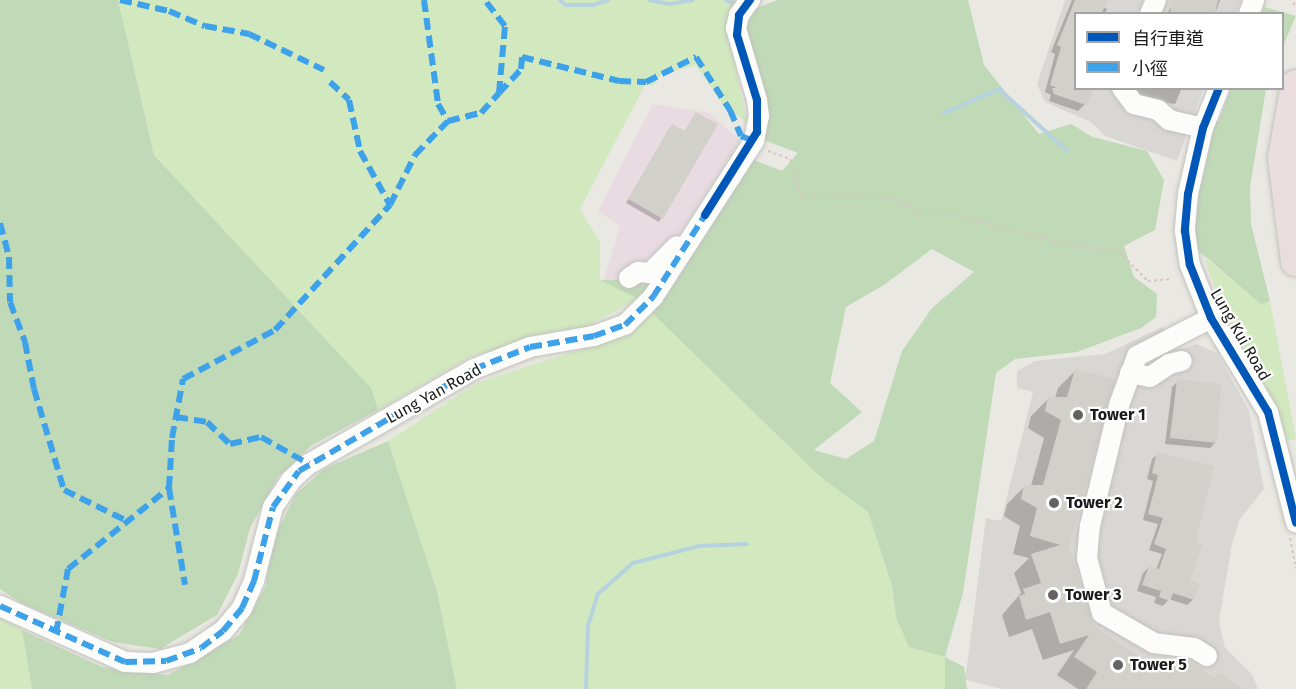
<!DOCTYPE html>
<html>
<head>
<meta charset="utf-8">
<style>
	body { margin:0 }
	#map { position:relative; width:1296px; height:689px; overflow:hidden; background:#eae8e2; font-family:"Fira Sans","Noto Sans TC",sans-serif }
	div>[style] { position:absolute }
	.residential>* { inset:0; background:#d9d7d4 }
	.industrial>* { inset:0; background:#e8dbe1 }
	.grass>* { inset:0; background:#d2e9bf }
	.forest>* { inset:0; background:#c0dab7 }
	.shadow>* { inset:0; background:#0003 }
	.stream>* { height:4px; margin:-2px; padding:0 2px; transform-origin:2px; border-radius:2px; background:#b5d2de }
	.building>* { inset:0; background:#d2d0cb }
	.path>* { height:2px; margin-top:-1px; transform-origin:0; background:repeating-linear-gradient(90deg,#d6c7c2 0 3px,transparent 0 6px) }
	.roads { filter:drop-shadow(0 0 2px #c2c2bf) drop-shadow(0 0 2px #c2c2bf) }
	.minor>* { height:20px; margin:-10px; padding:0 10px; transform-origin:10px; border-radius:10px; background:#fcfcfb }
	.highway>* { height:30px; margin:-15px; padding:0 15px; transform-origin:15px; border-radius:15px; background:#e9dddd }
	.quiet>* { height:6px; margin-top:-3px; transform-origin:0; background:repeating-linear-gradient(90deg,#3da2ea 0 12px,transparent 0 18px) }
	.cycleway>* { height:8px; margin:-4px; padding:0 4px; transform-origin:4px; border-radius:4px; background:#0057b8 }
	.dots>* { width:16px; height:16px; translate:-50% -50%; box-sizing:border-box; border:3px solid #fff; border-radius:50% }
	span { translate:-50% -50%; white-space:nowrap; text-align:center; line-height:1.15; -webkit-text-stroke:4.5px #fff; paint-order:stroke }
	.street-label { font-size:16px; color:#1b1b1b }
	.poi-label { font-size:16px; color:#1b1b1b; font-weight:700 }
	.left { translate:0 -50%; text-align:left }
	.legend { position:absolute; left:1074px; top:12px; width:210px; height:78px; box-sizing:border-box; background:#fff; border:2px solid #a4a4a4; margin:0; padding:8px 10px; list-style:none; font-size:18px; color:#1b1b1b }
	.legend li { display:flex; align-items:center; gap:12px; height:30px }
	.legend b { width:30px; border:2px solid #a4a4a4 }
</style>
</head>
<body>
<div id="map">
	<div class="residential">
		<div style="clip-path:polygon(1065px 0,1241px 0,1236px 13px,1076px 14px,1076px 88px,1203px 89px,1177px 161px,1105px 136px,1091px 122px,1045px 102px,1037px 84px)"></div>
		<div style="clip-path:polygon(1163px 327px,1173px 352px,1196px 344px,1217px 353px,1249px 411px,1264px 489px,1240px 519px,1232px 544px,1219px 621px,1225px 648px,1252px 674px,1258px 689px,1002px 689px,962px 679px,966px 673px,986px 518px,1001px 521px,1033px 392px,1017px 388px,1017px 371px,1035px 361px,1105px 354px)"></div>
	</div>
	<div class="industrial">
		<div style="clip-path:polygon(653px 104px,710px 113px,740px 140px,661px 263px,620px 302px,603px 282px,620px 227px,598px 211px)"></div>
	</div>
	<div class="grass">
		<div style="clip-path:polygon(118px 0,742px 0,733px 5px,729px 37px,747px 123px,723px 105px,696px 65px,661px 75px,654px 85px,645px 85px,580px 209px,600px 242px,600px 280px,638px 299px,587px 326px,471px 356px,378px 410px,372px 389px,154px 155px)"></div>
		<div style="clip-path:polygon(1204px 257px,1261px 303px,1270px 301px,1296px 439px,1287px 441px,1264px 382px,1228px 324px)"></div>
		<div style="clip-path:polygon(653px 313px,819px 476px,868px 512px,892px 586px,896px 617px,945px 657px,945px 689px,457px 689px,437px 591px,388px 441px,477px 383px,627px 334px)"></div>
		<div style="clip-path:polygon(0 617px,22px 630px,32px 689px,0 689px)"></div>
	</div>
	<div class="forest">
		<div style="clip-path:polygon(0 0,118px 0,154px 155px,372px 389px,378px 410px,312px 445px,278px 477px,250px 528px,238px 574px,217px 615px,160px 649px,113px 642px,21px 603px,0 589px)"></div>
		<div style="clip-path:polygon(evenodd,777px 0,968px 0,984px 65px,1039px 134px,1071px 124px,1093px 137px,1147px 151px,1164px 180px,1155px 230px,1124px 246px,1134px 277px,1157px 294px,1156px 317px,1141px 328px,1077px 352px,1015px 359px,996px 373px,963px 593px,945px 657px,964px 667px,967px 689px,945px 689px,945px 657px,909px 647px,896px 617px,892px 586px,868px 512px,819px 476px,638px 299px,600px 280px,661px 279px,751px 159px,782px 171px,798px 153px,764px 140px,768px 109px,746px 29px,753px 10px,777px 0,932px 249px,974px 272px,932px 308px,902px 351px,874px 441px,846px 459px,814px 450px,862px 412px,830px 383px,846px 307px,884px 285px,932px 249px)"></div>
		<div style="clip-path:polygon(1264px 7px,1296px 16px,1283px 46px,1282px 14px,1262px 13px)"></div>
		<div style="clip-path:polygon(1231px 89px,1266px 89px,1250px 187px,1251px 224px,1270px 301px,1261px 304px,1193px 246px,1192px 209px,1215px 120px,1219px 121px)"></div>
		<div style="clip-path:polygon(388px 441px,437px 591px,457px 689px,32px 689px,22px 630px,102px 667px,168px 675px,239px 635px,266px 586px,271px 544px,296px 494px,324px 469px)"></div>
	</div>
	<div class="shadow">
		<div style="clip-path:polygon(1072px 0,1106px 0,1103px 7px,1107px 9px,1105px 14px,1076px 14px,1076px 88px,1085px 104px,1078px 111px,1049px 101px,1051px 95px,1045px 92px,1055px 54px,1051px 52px)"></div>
		<div style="clip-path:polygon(1175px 0,1220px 0,1215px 14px,1167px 14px)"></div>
		<div style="clip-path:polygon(1137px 88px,1182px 88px,1175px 104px,1136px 98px)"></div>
		<div style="clip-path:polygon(693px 117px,716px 125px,659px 222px,626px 203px,669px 129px,672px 126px,684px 133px)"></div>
		<div style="clip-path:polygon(1076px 370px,1067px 547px,1093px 627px,1162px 674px,1170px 665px,1181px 673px,1190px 664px,1228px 689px,1078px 689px,1057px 675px,1074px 650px,1043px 660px,1032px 629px,1009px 637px,1002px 615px,1021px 593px,1014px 573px,1029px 558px,1013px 554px,1020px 526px,1004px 516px,1007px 504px,1025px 486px,1031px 486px,1044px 438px,1028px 428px,1031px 416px,1049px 398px,1055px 398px,1058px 388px)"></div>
		<div style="clip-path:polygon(1178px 381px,1216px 442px,1210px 448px,1165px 444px,1172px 387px)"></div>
		<div style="clip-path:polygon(1158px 454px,1194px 543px,1188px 581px,1193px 600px,1187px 605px,1169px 599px,1163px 606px,1154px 603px,1156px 597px,1137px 591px,1143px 573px,1149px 567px,1156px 570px,1162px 554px,1149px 550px,1158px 524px,1143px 520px,1153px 481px,1147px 479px,1152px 459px)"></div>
	</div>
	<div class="stream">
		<div style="left:560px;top:0;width:8px;rotate:40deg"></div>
		<div style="left:566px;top:5px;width:27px"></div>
		<div style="left:593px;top:5px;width:16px;rotate:-18deg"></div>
		<div style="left:649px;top:0;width:21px;rotate:11deg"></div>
		<div style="left:670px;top:4px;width:23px;rotate:-10deg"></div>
		<div style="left:726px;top:0;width:14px;rotate:25deg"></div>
		<div style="left:944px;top:113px;width:60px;rotate:-23.6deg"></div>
		<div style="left:999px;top:89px;width:92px;rotate:42.4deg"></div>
		<div style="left:586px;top:689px;width:63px;rotate:-88.2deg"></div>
		<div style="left:588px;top:626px;width:34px;rotate:-73deg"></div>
		<div style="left:598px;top:594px;width:47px;rotate:-41.5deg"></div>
		<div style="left:633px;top:563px;width:68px;rotate:-14.4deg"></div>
		<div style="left:699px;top:546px;width:48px;rotate:-2.4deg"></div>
	</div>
	<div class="building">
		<div style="clip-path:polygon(1075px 0,1108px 0,1101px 14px,1076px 14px,1076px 88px,1094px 88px,1086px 105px,1054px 94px,1052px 88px,1057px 88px,1050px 85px,1061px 47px,1057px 45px)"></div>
		<div style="clip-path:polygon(1172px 0,1218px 0,1215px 14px,1170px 14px)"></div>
		<div style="clip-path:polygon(696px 112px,718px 124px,663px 219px,628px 199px,672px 124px,685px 131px)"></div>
		<div style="clip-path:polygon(1075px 369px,1115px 379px,1069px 547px,1094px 626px,1164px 673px,1170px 663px,1183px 672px,1190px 662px,1214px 678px,1218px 672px,1243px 689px,1086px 689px,1097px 672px,1074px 657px,1089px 635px,1060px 644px,1050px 612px,1026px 620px,1019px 596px,1025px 594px,1023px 589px,1041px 583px,1031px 554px,1060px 545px,1030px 536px,1037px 508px,1021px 499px,1024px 485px,1043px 485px,1061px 420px,1045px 411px,1048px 397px,1067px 397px)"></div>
		<div style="clip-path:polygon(1177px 379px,1221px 384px,1217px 443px,1170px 438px)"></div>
		<div style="clip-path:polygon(1157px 452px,1214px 466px,1196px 542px,1203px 544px,1190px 580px,1200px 584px,1194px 600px,1173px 593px,1170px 601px,1159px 597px,1161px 591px,1142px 585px,1149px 566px,1159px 569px,1166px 549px,1154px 544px,1163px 518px,1148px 514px,1158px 475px,1152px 473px)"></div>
	</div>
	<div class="path">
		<div style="left:1293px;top:5px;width:5px;rotate:-53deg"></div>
		<div style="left:768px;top:151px;width:23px;rotate:20deg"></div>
		<div style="left:790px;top:159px;width:40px;rotate:74deg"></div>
		<div style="left:801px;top:197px;width:86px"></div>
		<div style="left:887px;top:197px;width:23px;rotate:20deg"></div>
		<div style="left:909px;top:205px;width:16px;rotate:43deg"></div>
		<div style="left:921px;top:216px;width:26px;rotate:-7deg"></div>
		<div style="left:947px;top:213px;width:123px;rotate:14.6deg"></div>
		<div style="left:1066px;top:244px;width:54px;rotate:8.6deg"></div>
		<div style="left:1119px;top:252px;width:41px;rotate:45deg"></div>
		<div style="left:1148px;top:281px;width:21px;rotate:-5deg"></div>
		<div style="left:1290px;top:538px;width:31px;rotate:79deg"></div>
	</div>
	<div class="roads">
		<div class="minor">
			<div style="left:1150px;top:14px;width:15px;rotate:-67deg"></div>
			<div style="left:1249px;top:14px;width:15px;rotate:-70deg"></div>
			<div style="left:1122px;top:88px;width:20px;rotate:53deg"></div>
			<div style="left:1134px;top:104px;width:25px;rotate:14deg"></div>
			<div style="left:1158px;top:110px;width:15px;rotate:42deg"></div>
			<div style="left:1169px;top:120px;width:35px;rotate:13deg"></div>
			<div style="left:1219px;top:88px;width:43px;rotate:111.8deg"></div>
			<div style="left:1203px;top:128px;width:68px;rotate:102.8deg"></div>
			<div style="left:1188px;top:194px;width:37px;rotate:95deg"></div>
			<div style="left:1185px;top:231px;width:34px;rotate:82deg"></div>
			<div style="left:1190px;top:265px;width:57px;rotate:68.4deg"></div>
			<div style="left:1211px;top:318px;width:110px;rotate:58.8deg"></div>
			<div style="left:1268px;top:412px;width:114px;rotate:75.8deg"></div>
			<div style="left:629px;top:278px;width:11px;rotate:-34deg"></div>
			<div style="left:638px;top:272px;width:12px;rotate:5deg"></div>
			<div style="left:650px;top:273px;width:38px;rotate:-45deg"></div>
			<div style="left:1130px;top:373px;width:20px;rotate:11deg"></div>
			<div style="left:1150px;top:377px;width:23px;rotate:-34deg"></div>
			<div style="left:1169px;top:364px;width:13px;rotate:-13deg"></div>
			<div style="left:0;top:606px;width:137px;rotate:24.1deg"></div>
			<div style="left:125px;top:662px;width:28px;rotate:2deg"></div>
			<div style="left:153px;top:663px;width:38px;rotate:-15deg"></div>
			<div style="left:190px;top:653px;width:40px;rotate:-34deg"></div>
			<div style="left:223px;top:631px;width:30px;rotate:-50deg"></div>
			<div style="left:242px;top:608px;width:30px;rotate:-66deg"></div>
			<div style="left:254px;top:581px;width:76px;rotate:-75.6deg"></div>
			<div style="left:273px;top:507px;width:32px;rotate:-56deg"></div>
			<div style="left:291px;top:480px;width:24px;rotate:-42deg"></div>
			<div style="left:309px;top:464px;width:190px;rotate:-29.9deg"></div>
			<div style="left:474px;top:369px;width:60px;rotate:-21.4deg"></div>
			<div style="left:530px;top:347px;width:65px;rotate:-9.8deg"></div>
			<div style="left:594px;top:336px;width:33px;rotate:-20deg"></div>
			<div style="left:625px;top:325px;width:40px;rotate:-45deg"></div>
			<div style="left:653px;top:297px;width:186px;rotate:-57.1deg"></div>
			<div style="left:754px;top:141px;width:25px;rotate:-79deg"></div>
			<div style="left:759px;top:116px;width:16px;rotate:-97deg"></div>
			<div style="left:757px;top:100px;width:75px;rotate:-106.3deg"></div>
			<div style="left:736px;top:28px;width:13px;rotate:-77deg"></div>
			<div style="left:739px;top:15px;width:19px;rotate:-54deg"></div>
			<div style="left:1207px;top:656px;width:15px;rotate:-148deg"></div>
			<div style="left:1194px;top:648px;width:40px;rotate:-172.9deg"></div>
			<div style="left:1154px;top:643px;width:60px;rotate:-150deg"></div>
			<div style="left:1102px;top:613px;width:57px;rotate:-105.3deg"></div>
			<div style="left:1087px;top:558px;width:32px;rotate:-85deg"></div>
			<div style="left:1090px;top:526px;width:124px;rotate:-76.5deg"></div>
			<div style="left:1119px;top:405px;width:52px;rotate:-69.8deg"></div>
			<div style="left:1137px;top:356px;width:83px;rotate:-27.2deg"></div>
		</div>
		<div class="highway">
			<div style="left:1296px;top:85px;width:74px;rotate:100.1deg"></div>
			<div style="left:1283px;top:158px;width:104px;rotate:82.8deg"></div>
		</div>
	</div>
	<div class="quiet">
		<div style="left:120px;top:0;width:50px;rotate:12.7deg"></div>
		<div style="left:169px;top:11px;width:39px;rotate:23deg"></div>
		<div style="left:205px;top:26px;width:45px;rotate:10.3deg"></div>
		<div style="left:249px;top:34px;width:83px;rotate:25.6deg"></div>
		<div style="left:424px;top:0;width:105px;rotate:82.3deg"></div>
		<div style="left:438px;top:104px;width:20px;rotate:60deg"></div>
		<div style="left:330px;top:82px;width:26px;rotate:43deg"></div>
		<div style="left:349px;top:100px;width:52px;rotate:77.8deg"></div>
		<div style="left:360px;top:151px;width:62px;rotate:60.9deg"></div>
		<div style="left:499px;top:93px;width:33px;rotate:-47deg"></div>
		<div style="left:521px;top:69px;width:12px;rotate:-85deg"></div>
		<div style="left:522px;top:57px;width:100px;rotate:13.9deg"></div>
		<div style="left:619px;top:81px;width:27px;rotate:2deg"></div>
		<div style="left:646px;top:82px;width:56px;rotate:-26.6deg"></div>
		<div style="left:696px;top:57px;width:63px;rotate:57.3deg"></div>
		<div style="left:730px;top:110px;width:28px;rotate:67deg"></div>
		<div style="left:741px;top:136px;width:14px;rotate:21deg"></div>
		<div style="left:0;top:223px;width:35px;rotate:75deg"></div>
		<div style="left:9px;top:257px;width:45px;rotate:88.7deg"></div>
		<div style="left:10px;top:302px;width:43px;rotate:69.4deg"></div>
		<div style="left:25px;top:342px;width:48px;rotate:79.2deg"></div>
		<div style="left:34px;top:389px;width:105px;rotate:73.5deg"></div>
		<div style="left:64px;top:490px;width:72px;rotate:26.2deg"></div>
		<div style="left:176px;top:417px;width:31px;rotate:9deg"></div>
		<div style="left:207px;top:422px;width:32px;rotate:44deg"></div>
		<div style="left:230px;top:444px;width:32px;rotate:-13deg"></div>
		<div style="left:261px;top:437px;width:55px;rotate:29.4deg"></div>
		<div style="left:169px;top:488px;width:98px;rotate:80.6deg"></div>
		<div style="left:0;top:606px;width:137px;rotate:24.1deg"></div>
		<div style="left:125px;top:662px;width:41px;rotate:-1.4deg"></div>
		<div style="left:166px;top:661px;width:37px;rotate:-20deg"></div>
		<div style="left:201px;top:648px;width:28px;rotate:-38deg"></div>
		<div style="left:223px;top:631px;width:30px;rotate:-50deg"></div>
		<div style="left:242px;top:608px;width:30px;rotate:-66deg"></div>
		<div style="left:254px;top:581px;width:76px;rotate:-75.6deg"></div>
		<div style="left:273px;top:507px;width:44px;rotate:-54.2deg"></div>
		<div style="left:299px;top:471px;width:203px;rotate:-30.2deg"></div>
		<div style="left:474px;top:369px;width:60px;rotate:-21.4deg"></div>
		<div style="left:530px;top:347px;width:65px;rotate:-9.8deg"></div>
		<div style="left:594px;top:336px;width:33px;rotate:-20deg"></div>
		<div style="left:625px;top:325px;width:40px;rotate:-45deg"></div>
		<div style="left:653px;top:297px;width:97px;rotate:-57.6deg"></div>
		<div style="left:56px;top:633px;width:65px;rotate:-79.4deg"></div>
		<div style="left:68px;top:569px;width:129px;rotate:-38.7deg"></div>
		<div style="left:169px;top:488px;width:50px;rotate:-86.6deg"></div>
		<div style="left:172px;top:438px;width:60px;rotate:-79.4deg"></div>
		<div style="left:183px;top:379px;width:104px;rotate:-28deg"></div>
		<div style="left:275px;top:330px;width:170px;rotate:-47.4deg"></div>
		<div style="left:390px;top:205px;width:56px;rotate:-63.4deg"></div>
		<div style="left:415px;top:155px;width:47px;rotate:-45.9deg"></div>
		<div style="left:448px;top:121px;width:34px;rotate:-14deg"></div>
		<div style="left:481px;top:113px;width:27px;rotate:-48deg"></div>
		<div style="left:499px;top:93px;width:67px;rotate:-84.9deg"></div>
		<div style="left:505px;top:26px;width:33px;rotate:-128deg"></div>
	</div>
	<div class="cycleway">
		<div style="left:1219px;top:88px;width:43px;rotate:111.8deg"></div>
		<div style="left:1203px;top:128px;width:68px;rotate:102.8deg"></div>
		<div style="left:1188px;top:194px;width:37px;rotate:95deg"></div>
		<div style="left:1185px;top:231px;width:34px;rotate:82deg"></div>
		<div style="left:1190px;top:265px;width:57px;rotate:68.4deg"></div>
		<div style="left:1211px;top:318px;width:110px;rotate:58.8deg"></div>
		<div style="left:1268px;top:412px;width:114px;rotate:75.8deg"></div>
		<div style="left:705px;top:215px;width:98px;rotate:-57.9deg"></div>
		<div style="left:757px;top:132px;width:32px;rotate:-90deg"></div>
		<div style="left:757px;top:100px;width:68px;rotate:-107.1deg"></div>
		<div style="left:737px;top:35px;width:20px;rotate:-84deg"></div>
		<div style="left:739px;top:15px;width:19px;rotate:-54deg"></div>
	</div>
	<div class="dots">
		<div style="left:1078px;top:415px;background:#636361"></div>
		<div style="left:1054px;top:503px;background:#636361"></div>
		<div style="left:1053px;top:595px;background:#636361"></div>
		<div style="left:1118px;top:665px;background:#636361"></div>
	</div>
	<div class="street-label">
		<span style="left:1240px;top:335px;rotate:60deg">Lung Kui Road</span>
		<span style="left:434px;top:394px;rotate:-29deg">Lung Yan Road</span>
	</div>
	<div class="poi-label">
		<span class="left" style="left:1090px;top:415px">Tower 1</span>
		<span class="left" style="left:1066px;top:503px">Tower 2</span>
		<span class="left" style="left:1065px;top:595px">Tower 3</span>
		<span class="left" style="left:1130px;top:665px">Tower 5</span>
	</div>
	<ul class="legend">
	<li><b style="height:8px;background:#0057b8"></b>自行車道</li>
	<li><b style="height:8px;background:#3da2ea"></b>小徑</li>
	</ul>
</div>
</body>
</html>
